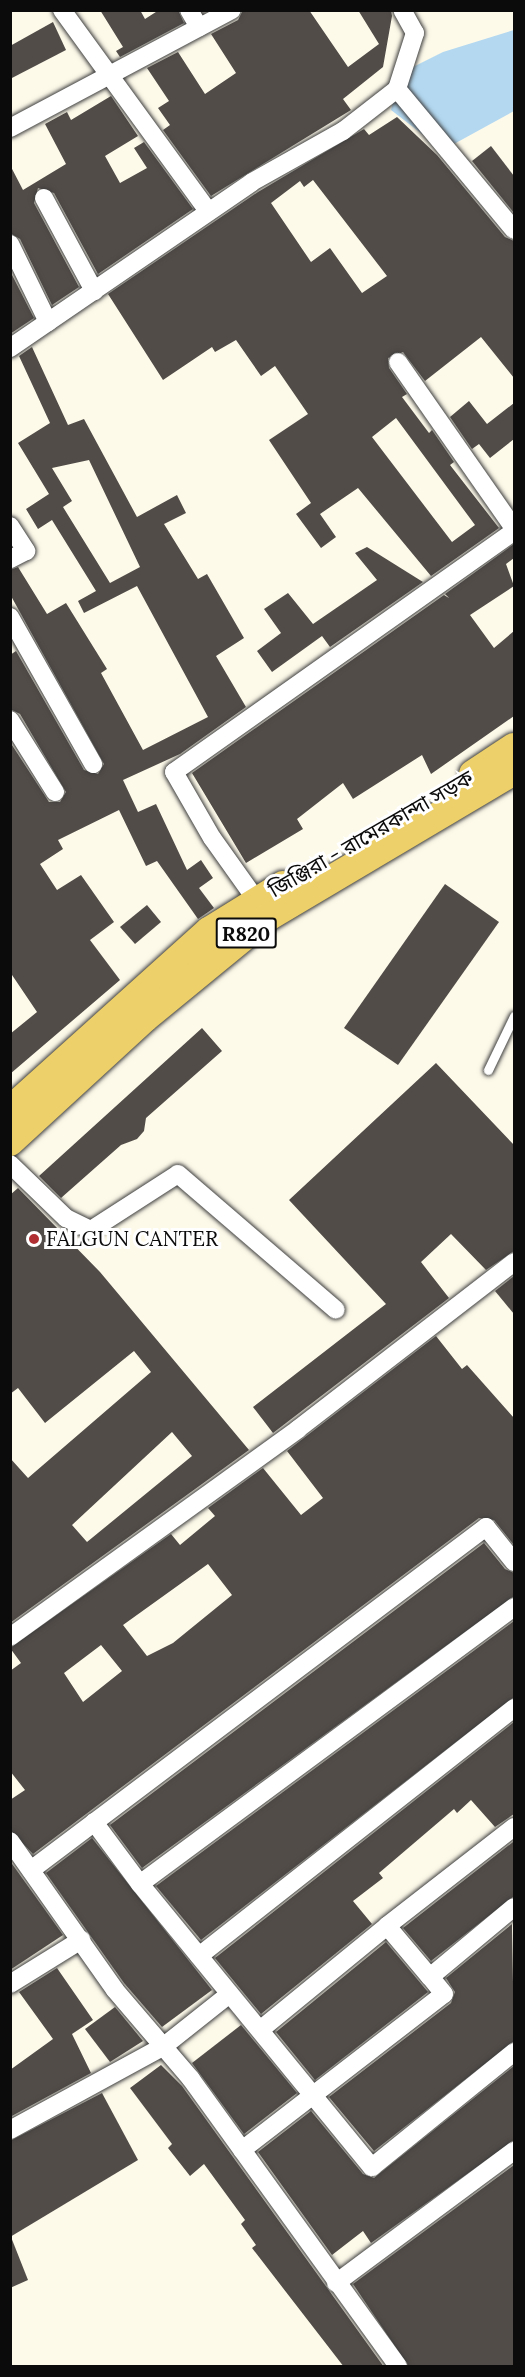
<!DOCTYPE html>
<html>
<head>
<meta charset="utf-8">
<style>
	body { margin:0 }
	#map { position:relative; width:525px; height:2377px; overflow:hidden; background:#fdfaea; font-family:Lora,"Noto Sans Bengali",serif }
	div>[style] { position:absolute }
	.water>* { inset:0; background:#b3d8f0 }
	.building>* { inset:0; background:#524c48 }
	.roads { filter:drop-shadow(0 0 2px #3e3e3e) drop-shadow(0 0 2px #3e3e3e) }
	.lane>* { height:9px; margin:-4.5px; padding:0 4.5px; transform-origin:4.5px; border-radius:4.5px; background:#fff }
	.street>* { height:18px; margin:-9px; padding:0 9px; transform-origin:9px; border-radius:9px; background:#fff }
	.primary>* { height:28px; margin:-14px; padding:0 14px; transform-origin:14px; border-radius:14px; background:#edd06a }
	.dots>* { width:16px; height:16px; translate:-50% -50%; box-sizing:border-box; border:3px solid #fff; border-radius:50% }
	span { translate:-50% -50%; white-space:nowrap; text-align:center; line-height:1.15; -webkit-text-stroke:6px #fff; paint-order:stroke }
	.shield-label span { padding:2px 4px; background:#fff; border:2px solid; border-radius:4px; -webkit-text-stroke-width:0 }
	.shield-label { font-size:20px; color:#0b0b0b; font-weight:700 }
	.street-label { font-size:21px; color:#0b0b0b }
	.poi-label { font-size:21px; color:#0b0b0b }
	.left { translate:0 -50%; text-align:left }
	.frame { position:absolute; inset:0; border:12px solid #0b0b0b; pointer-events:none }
</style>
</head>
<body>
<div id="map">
	<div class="water">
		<div style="clip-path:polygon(514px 30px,514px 111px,443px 150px,391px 110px,401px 73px,443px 52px)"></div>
	</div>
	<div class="building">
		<div style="clip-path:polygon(100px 10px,140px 10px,145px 19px,159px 10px,178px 10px,184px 23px,120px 57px,116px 51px,123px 47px)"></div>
		<div style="clip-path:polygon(243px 10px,309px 10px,348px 67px,379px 44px,358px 10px,391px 10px,392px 16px,383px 67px,343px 99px,351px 110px,211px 196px,163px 130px,170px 125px,158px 108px,169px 101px,147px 68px,178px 52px,205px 94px,236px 73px,211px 34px,238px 20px)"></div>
		<div style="clip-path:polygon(53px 22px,66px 50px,10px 79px,10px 46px)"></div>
		<div style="clip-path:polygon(111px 96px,138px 136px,105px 156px,120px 183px,147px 168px,134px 148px,144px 142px,193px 209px,98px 274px,54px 193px,38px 188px,34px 203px,79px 287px,52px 305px,20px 239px,10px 233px,10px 165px,23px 190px,66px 164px,45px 124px,67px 112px,71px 120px)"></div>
		<div style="clip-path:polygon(evenodd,397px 117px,437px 155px,505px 237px,514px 241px,514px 378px,481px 337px,425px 381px,403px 352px,388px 358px,389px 368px,407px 394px,402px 397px,429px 433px,432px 430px,454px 462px,450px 465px,499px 528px,431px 576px,358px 488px,320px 514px,336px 537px,321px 548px,296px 514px,311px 503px,269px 440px,308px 414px,275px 366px,261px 376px,236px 340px,215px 352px,212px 347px,163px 380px,108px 294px,258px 192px,364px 129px,369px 135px,397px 117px,313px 180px,387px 276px,362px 293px,330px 248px,311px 262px,271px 203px,300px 181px,304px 187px,313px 180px,397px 117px,396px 418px,475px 525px,452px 542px,372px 437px,396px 418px)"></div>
		<div style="clip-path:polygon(491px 146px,514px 176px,514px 213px,472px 161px)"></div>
		<div style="clip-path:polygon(10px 271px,34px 318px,10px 334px)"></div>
		<div style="clip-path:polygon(evenodd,32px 347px,68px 425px,84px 419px,137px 517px,177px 495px,186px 513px,164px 524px,198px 579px,207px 574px,244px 638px,216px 656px,246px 707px,180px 754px,123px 780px,138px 812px,156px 804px,187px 870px,201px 860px,213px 878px,199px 888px,214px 908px,198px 919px,157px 861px,146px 866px,119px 810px,58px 840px,63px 849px,40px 864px,57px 890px,81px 875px,114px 922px,90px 940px,120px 980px,10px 1074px,10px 1034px,37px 1012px,10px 972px,10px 742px,49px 802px,60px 802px,66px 792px,20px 714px,10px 709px,10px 655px,16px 651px,84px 770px,98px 774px,104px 764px,11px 596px,10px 570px,18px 567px,47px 614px,66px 603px,107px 669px,101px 673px,143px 750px,208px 717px,137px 586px,84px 613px,78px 601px,96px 591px,52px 520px,38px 529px,26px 509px,49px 494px,18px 443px,50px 423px,19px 356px,32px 347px,89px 460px,140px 567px,110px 583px,63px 507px,72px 501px,52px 468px,89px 460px)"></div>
		<div style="clip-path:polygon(469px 401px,487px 424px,514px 403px,514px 439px,490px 458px,479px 444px,472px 449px,450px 417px)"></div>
		<div style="clip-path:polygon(514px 544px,514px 558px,506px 564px,514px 586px,470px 615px,494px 648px,514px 631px,514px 716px,431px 774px,422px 755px,353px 799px,343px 783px,297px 819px,303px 829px,246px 863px,192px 773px,444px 595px,449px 598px,445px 594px)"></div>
		<div style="clip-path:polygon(367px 547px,423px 582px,330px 647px,322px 636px,272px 672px,257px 651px,281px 633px,264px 609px,288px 593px,313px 624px,377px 580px,355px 553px)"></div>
		<div style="clip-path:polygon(445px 884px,499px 922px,398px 1065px,344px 1028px)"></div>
		<div style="clip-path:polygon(147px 905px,161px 922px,135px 944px,120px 927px)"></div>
		<div style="clip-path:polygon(202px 1028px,222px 1051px,146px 1118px,144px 1131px,137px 1139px,121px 1145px,61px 1198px,39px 1176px)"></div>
		<div style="clip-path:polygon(436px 1063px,514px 1145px,514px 1251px,486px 1270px,451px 1234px,421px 1262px,449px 1298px,273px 1433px,253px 1407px,386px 1304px,289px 1200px)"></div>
		<div style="clip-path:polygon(evenodd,18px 1188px,100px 1272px,249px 1450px,10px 1623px,10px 1458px,28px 1478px,151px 1372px,134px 1351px,45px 1423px,18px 1388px,10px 1394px,10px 1195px,18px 1188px,172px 1432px,192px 1456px,87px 1542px,72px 1525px,172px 1432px)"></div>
		<div style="clip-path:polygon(514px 1276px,514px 1314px,495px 1291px)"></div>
		<div style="clip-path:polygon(evenodd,436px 1336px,462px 1369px,467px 1365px,514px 1418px,514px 1545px,494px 1520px,479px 1518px,33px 1854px,10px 1830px,10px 1800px,25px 1790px,10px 1771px,10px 1671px,21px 1663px,10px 1648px,171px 1534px,180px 1545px,215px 1516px,208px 1508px,263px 1468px,301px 1515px,323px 1498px,287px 1451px,436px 1336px,208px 1564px,232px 1595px,173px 1643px,147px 1656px,123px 1625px,208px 1564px,436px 1336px,101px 1645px,122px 1671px,83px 1702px,64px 1673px,101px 1645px)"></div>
		<div style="clip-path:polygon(484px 1543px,505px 1569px,514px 1573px,514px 1596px,142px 1868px,110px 1825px)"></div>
		<div style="clip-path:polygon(514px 1621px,514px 1697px,201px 1940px,156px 1886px)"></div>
		<div style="clip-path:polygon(514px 1722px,514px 1814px,495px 1827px,471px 1800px,457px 1813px,454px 1809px,379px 1873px,383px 1878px,353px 1901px,372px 1924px,261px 2014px,215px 1958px)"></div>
		<div style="clip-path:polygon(92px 1838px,212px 1990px,162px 2027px,124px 1983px,46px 1873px)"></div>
		<div style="clip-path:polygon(513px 1842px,514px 1896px,431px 1961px,403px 1928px)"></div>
		<div style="clip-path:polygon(10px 1861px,63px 1935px,10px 1970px)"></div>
		<div style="clip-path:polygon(512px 1924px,514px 2041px,374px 2151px,329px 2097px,451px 2003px,455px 1992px,446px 1978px)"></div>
		<div style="clip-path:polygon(386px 1942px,428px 1992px,315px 2080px,276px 2032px)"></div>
		<div style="clip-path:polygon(57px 1968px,93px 2020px,72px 2034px,91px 2073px,10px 2117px,10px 2070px,53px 2039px,19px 1992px)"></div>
		<div style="clip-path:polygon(115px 2007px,143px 2041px,110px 2062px,85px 2029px)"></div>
		<div style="clip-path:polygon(241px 2025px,297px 2093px,244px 2134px,192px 2063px)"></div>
		<div style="clip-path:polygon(161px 2065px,182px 2086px,384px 2367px,344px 2367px,252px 2248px,256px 2245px,241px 2224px,245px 2220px,204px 2164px,190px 2176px,168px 2148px,172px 2144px,130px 2088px)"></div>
		<div style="clip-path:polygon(514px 2066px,514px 2140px,371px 2243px,363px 2231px,332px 2255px,258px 2152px,311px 2111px,363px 2174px,374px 2178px)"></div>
		<div style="clip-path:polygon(102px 2093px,138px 2160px,10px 2237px,10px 2141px)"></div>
		<div style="clip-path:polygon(514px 2165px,514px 2367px,409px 2367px,353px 2284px)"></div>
		<div style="clip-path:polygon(11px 2237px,28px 2280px,10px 2288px,10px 2238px)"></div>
	</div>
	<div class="roads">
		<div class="lane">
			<div style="left:488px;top:1070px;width:60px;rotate:-64.3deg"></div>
		</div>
		<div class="street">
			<div style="left:62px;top:10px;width:248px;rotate:54deg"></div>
			<div style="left:189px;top:10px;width:20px;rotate:60deg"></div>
			<div style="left:397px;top:89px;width:183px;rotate:50.3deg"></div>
			<div style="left:10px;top:128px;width:251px;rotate:-28deg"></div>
			<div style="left:44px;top:198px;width:106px;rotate:61.7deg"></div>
			<div style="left:10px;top:244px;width:87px;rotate:64deg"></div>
			<div style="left:10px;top:348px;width:293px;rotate:-34.4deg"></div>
			<div style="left:252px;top:182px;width:104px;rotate:-29.3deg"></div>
			<div style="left:343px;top:131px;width:68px;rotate:-37.9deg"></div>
			<div style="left:397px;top:89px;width:59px;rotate:-72.2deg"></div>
			<div style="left:415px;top:33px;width:26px;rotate:-119deg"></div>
			<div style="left:398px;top:362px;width:203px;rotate:55.1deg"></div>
			<div style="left:10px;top:526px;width:30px;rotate:57deg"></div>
			<div style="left:26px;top:551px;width:18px;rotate:153deg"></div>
			<div style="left:10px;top:617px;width:169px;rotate:60.5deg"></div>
			<div style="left:10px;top:720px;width:85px;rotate:58deg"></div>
			<div style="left:257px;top:901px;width:77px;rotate:-125.5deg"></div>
			<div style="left:212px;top:838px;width:76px;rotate:-119.9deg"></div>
			<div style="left:174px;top:772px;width:417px;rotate:-35.3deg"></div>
			<div style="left:10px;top:1164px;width:78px;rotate:44deg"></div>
			<div style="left:66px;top:1218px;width:28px;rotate:26deg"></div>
			<div style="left:91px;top:1230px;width:103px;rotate:-32.8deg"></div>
			<div style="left:178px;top:1174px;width:208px;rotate:40.7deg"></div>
			<div style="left:514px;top:1607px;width:465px;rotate:143.5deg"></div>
			<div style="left:140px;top:1884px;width:366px;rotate:50.7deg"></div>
			<div style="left:372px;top:2167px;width:183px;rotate:-39deg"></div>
			<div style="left:10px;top:1637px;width:355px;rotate:-35.8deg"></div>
			<div style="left:298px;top:1429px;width:273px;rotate:-37.7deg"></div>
			<div style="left:94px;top:1822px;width:77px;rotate:53.4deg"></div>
			<div style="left:514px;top:1827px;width:161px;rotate:142.1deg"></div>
			<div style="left:387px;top:1926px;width:67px;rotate:49.9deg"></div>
			<div style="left:430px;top:1977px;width:109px;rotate:-39.8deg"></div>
			<div style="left:10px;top:1841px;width:182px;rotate:54.8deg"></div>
			<div style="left:115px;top:1990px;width:117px;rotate:49.5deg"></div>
			<div style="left:191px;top:2079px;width:354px;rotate:54.2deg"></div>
			<div style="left:31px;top:1870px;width:570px;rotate:-37.01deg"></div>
			<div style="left:486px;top:1527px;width:45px;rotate:51.3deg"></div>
			<div style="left:199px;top:1956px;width:401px;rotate:-38.2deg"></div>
			<div style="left:10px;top:1984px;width:84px;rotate:-31.8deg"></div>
			<div style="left:260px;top:2030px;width:164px;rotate:-39.3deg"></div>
			<div style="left:10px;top:2130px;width:175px;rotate:-28.6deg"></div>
			<div style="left:164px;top:2046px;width:80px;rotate:-38.4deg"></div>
			<div style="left:242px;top:2150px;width:255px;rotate:-37.7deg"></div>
			<div style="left:444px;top:1994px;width:22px;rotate:-129deg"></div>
			<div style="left:336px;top:2283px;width:222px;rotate:-36.6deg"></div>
		</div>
		<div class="primary">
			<div style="left:473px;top:774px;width:49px;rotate:-33.4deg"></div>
			<div style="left:10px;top:1110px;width:268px;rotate:-42deg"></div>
			<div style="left:209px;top:931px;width:87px;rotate:-31.9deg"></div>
			<div style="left:10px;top:1142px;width:183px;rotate:-42.6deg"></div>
			<div style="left:145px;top:1018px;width:159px;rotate:-39.4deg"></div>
			<div style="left:268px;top:917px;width:286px;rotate:-30.7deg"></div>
		</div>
	</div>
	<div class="dots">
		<div style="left:34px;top:1239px;background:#af2f32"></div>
	</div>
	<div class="shield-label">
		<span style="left:246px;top:933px">R820</span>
	</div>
	<div class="street-label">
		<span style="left:371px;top:834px;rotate:-30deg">জিঞ্জিরা - রামেরকান্দা সড়ক</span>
	</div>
	<div class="poi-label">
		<span class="left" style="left:46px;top:1239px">FALGUN CANTER</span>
	</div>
	<div class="frame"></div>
</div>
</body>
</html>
